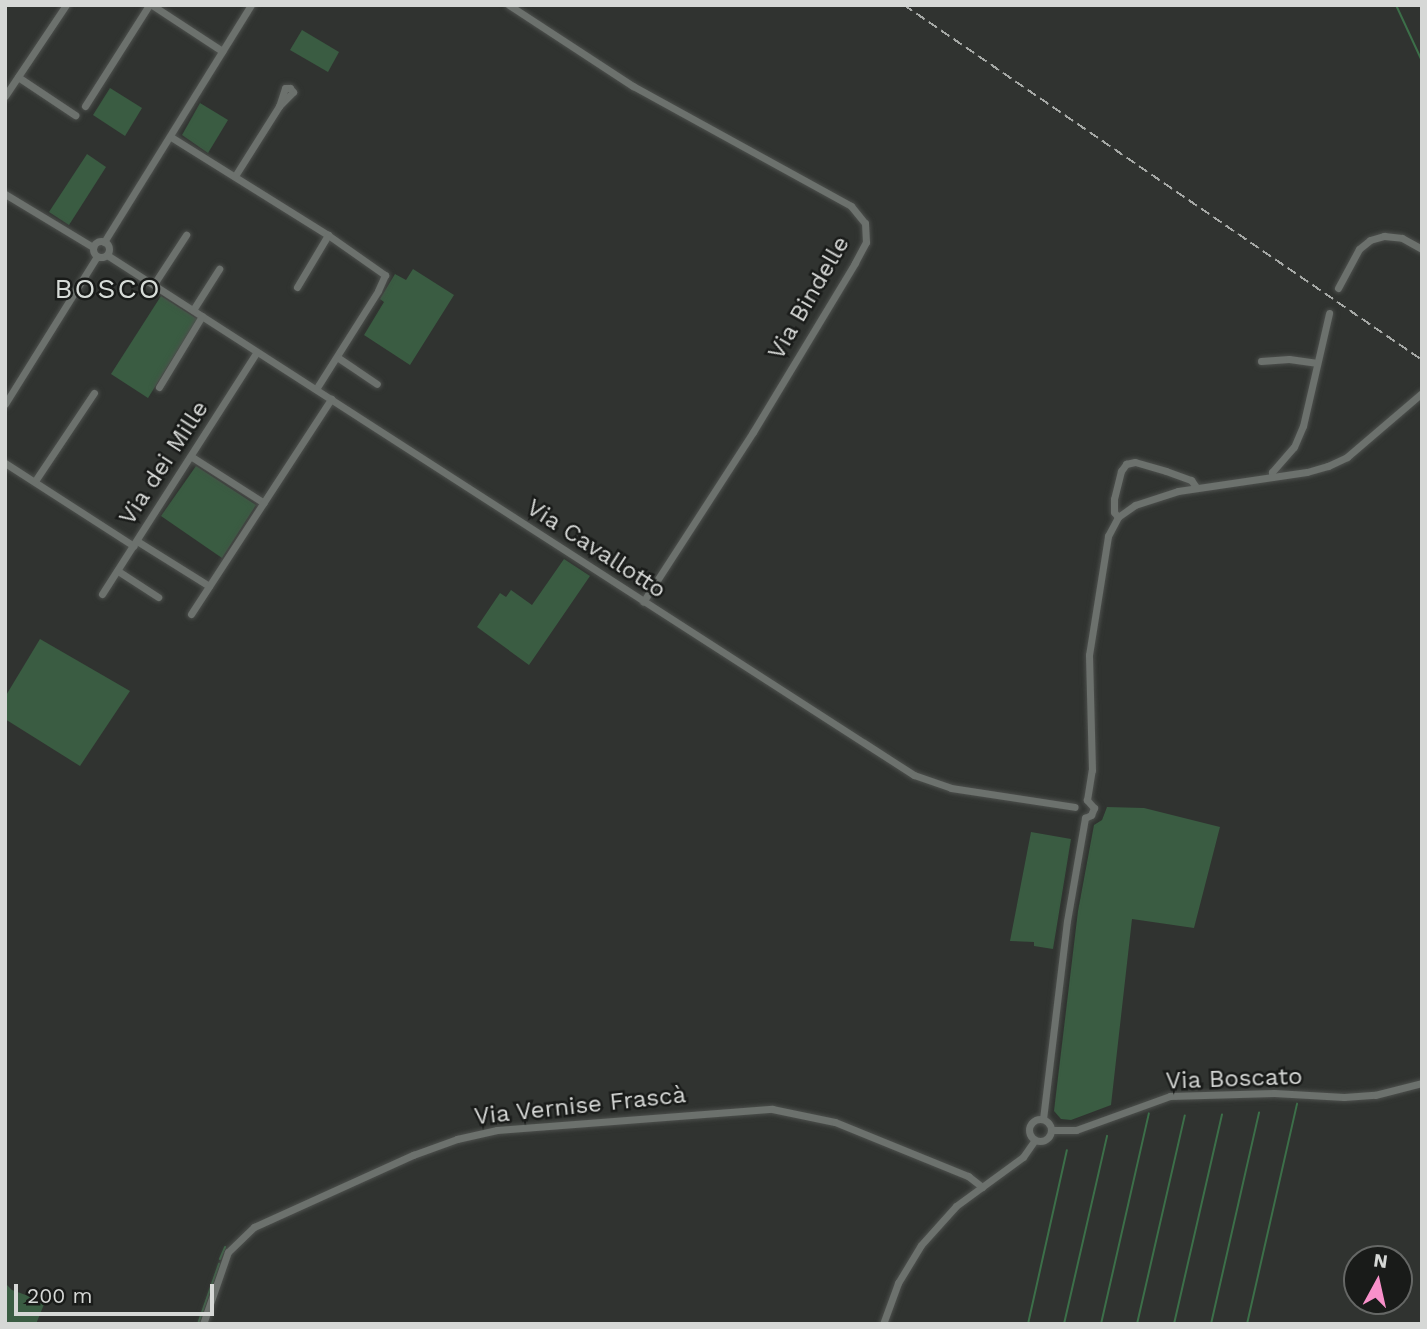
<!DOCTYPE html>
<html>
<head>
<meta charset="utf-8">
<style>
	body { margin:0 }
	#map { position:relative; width:1427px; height:1329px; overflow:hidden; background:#303330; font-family:"Work Sans",sans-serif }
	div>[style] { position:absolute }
	.green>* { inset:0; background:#3a5c42 }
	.stream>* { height:2px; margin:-1px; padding:0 1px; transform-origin:1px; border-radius:1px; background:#3c6f49 }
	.roads { filter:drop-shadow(0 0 2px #4d504d) drop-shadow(0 0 2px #4d504d) }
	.minor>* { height:7px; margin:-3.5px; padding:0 3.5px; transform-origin:3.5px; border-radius:3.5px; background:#6c716d }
	.minor>.ring { margin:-3.5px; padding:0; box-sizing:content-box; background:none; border:7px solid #6c716d; border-radius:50% }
	.rail>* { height:2px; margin-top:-1px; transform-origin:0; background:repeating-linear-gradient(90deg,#a5a8a5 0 10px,transparent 0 15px) }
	span { translate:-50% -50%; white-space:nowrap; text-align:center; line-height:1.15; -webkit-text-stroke:5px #191b19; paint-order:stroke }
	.street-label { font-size:24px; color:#d6d8d6 }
	.quarter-label { font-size:28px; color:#d7dcd8; letter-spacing:2px }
	.frame { position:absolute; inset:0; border:7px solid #d6d8d6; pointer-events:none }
	.north { position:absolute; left:1343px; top:1245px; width:70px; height:70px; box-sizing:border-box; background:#191b19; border:2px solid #656765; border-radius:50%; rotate:8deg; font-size:19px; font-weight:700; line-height:28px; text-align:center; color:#d6d8d6 }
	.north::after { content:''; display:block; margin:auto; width:24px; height:32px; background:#f990ca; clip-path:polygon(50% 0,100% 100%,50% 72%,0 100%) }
	.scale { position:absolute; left:14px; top:1284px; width:200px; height:32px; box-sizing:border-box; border:4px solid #d6d8d6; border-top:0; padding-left:9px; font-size:21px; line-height:24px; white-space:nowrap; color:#d6d8d6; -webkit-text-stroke:5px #191b19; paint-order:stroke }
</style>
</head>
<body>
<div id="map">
	<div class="green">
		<div style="clip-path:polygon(302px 30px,339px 52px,328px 72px,290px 50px)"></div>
		<div style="clip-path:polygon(110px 88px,142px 108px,125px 136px,93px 115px)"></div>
		<div style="clip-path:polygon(200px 103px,228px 120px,208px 153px,182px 135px)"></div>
		<div style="clip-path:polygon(87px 154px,106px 167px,69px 225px,49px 212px)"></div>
		<div style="clip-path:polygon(413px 269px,454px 295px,410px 365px,364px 335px,384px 302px,380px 299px,395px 274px,406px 280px)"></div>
		<div style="clip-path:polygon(161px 296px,197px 319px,148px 398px,111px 374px)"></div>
		<div style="clip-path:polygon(196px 466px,256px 505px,222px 558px,161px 516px)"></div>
		<div style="clip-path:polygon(564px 559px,590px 576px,529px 665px,477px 627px,500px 593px,506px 597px,511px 590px,532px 605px)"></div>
		<div style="clip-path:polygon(40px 639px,130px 691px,80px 766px,5px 719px,5px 697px)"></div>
		<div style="clip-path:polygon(1107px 807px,1144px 808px,1220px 827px,1194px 928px,1132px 919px,1111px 1105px,1071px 1120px,1061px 1119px,1054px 1111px,1078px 911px,1094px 825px,1102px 820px)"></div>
		<div style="clip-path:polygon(1031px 832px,1071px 839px,1053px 949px,1034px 946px,1034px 942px,1010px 941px)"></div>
		<div style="clip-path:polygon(5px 1283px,12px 1290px,45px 1302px,36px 1324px,5px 1324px)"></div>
	</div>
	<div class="stream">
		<div style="left:1396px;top:5px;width:62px;rotate:65.1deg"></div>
		<div style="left:220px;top:1259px;width:13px;rotate:-67deg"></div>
		<div style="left:198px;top:1324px;width:64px;rotate:-70.7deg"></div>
		<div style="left:1028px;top:1324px;width:178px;rotate:-77.4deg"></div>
		<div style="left:1064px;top:1324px;width:193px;rotate:-77.1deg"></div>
		<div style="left:1101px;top:1324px;width:216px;rotate:-77.2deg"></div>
		<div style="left:1137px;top:1324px;width:214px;rotate:-77.1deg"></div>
		<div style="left:1174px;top:1324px;width:215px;rotate:-77.1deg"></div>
		<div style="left:1211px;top:1324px;width:217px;rotate:-77.2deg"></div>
		<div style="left:1247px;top:1324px;width:226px;rotate:-77.2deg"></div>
	</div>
	<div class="roads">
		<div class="minor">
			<div style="left:152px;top:5px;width:84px;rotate:33.3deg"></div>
			<div style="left:509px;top:5px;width:148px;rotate:33.2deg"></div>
			<div style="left:633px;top:86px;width:249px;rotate:28.8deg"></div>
			<div style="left:851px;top:206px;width:22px;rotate:51deg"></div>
			<div style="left:865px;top:223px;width:19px;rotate:87deg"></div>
			<div style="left:866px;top:242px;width:24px;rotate:118deg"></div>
			<div style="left:855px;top:263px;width:197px;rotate:121.1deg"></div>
			<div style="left:753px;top:432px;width:202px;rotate:122.9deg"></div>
			<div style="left:18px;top:77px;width:69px;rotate:33.7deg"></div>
			<div style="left:5px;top:96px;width:110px;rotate:-56.2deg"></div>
			<div style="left:85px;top:106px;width:120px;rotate:-57.6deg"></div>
			<div style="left:171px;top:137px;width:185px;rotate:32deg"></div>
			<div style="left:328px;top:235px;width:70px;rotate:35.1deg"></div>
			<div style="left:385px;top:275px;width:17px;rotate:114deg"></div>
			<div style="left:378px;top:291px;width:116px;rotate:122.3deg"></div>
			<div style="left:235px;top:176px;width:83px;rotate:-57.8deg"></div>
			<div style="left:279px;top:106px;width:20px;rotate:-45deg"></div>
			<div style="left:293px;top:92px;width:5px;rotate:-127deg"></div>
			<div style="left:290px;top:88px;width:5px;rotate:180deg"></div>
			<div style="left:285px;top:88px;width:19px;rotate:108deg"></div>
			<div style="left:5px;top:194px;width:103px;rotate:31.1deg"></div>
			<div class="ring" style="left:93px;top:241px;width:9px;height:9px"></div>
			<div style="left:104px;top:242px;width:279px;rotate:-58.2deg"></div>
			<div style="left:107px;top:255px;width:960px;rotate:32.8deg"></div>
			<div style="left:914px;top:775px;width:39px;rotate:19deg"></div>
			<div style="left:951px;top:788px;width:125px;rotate:8.7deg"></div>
			<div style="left:154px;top:284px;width:59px;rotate:-56.9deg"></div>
			<div style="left:297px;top:287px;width:61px;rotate:-59.2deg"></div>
			<div style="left:1338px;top:288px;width:44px;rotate:-61.7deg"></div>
			<div style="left:1359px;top:249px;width:14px;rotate:-39deg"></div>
			<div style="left:1370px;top:240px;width:15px;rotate:-16deg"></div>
			<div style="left:1384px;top:236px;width:18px;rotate:6deg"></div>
			<div style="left:1402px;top:238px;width:23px;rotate:29deg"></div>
			<div style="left:193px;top:310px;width:49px;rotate:-57.6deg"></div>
			<div style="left:337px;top:357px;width:48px;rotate:34deg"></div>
			<div style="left:1261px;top:361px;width:28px;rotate:-4deg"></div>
			<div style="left:1289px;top:359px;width:27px;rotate:8deg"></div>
			<div style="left:159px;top:387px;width:83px;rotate:-58.8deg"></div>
			<div style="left:5px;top:404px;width:174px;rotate:-58.1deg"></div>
			<div style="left:192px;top:457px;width:85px;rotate:32.6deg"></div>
			<div style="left:5px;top:463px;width:153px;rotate:32.8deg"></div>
			<div style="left:1272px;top:477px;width:5px;rotate:-90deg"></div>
			<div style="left:1272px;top:472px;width:33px;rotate:-49deg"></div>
			<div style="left:1294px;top:447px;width:23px;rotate:-67deg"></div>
			<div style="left:1303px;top:426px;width:116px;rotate:-77deg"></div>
			<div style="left:35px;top:481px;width:106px;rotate:-56.2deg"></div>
			<div style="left:1118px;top:517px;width:6px;rotate:-129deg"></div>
			<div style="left:1114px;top:512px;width:13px;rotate:-90deg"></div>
			<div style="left:1114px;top:499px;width:29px;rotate:-76deg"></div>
			<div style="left:1121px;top:471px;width:9px;rotate:-54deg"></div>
			<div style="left:1126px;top:464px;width:9px;rotate:-13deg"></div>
			<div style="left:1135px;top:462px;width:32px;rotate:16deg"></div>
			<div style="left:1166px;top:471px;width:27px;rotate:20deg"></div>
			<div style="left:1191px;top:480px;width:9px;rotate:54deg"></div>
			<div style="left:137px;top:541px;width:85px;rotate:32deg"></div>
			<div style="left:118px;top:571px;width:48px;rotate:33deg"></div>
			<div style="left:102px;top:594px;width:287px;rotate:-57.4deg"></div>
			<div style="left:191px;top:614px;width:257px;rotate:-56.9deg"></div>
			<div style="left:1087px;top:800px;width:30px;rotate:-81deg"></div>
			<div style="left:1092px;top:770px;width:115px;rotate:-91.5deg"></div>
			<div style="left:1089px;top:655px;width:121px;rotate:-80.9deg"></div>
			<div style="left:1108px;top:536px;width:21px;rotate:-62deg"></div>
			<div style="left:1118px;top:517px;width:21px;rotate:-35deg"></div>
			<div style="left:1135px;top:505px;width:45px;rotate:-18deg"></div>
			<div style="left:1178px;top:491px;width:130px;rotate:-8.4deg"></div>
			<div style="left:1307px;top:472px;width:22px;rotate:-16deg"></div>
			<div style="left:1328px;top:466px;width:21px;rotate:-25deg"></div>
			<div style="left:1347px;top:457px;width:99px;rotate:-40.5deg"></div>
			<div style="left:1085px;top:818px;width:7px;rotate:-27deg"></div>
			<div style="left:1091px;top:815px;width:8px;rotate:-67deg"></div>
			<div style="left:1094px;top:808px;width:11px;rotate:-131deg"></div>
			<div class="ring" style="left:1029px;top:1119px;width:15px;height:15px"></div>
			<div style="left:1043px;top:1119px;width:199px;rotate:-83.1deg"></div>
			<div style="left:1067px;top:921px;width:105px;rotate:-80.1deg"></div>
			<div style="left:1051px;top:1130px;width:25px"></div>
			<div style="left:1076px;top:1130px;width:100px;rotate:-19.9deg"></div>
			<div style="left:1170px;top:1096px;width:104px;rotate:-1.7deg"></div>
			<div style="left:1274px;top:1093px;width:70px;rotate:3.3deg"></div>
			<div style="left:1344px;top:1097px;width:31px;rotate:-4deg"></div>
			<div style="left:1375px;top:1095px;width:49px;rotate:-14.3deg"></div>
			<div style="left:203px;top:1324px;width:76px;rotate:-70.9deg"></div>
			<div style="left:228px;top:1252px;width:36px;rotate:-44deg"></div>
			<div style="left:254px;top:1227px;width:175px;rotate:-24.4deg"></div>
			<div style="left:413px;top:1155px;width:47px;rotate:-20deg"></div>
			<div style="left:457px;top:1139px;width:41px;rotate:-12.7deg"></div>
			<div style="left:497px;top:1130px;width:276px;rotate:-4.4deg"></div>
			<div style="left:772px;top:1109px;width:64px;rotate:11.7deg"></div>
			<div style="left:835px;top:1122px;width:144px;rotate:22.1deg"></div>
			<div style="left:968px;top:1176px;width:18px;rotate:38deg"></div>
			<div style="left:883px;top:1324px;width:44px;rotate:-69.9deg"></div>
			<div style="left:898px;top:1283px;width:44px;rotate:-58.8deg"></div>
			<div style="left:921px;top:1245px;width:52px;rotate:-48.1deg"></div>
			<div style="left:956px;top:1206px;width:83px;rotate:-36.2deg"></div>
			<div style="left:1023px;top:1157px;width:21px;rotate:-55deg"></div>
		</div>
	</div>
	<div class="rail">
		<div style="left:904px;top:5px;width:628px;rotate:34.42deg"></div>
	</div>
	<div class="street-label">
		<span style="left:809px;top:298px;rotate:-60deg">Via Bindelle</span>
		<span style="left:164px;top:463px;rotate:-57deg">Via dei Mille</span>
		<span style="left:596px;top:549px;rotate:33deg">Via Cavallotto</span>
		<span style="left:1234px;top:1079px;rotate:-2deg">Via Boscato</span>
		<span style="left:580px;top:1106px;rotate:-6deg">Via Vernise Frascà</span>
	</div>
	<div class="quarter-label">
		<span style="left:108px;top:289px">BOSCO</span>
	</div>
	<div class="frame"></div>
	<div class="north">N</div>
	<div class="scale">200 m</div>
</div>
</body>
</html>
